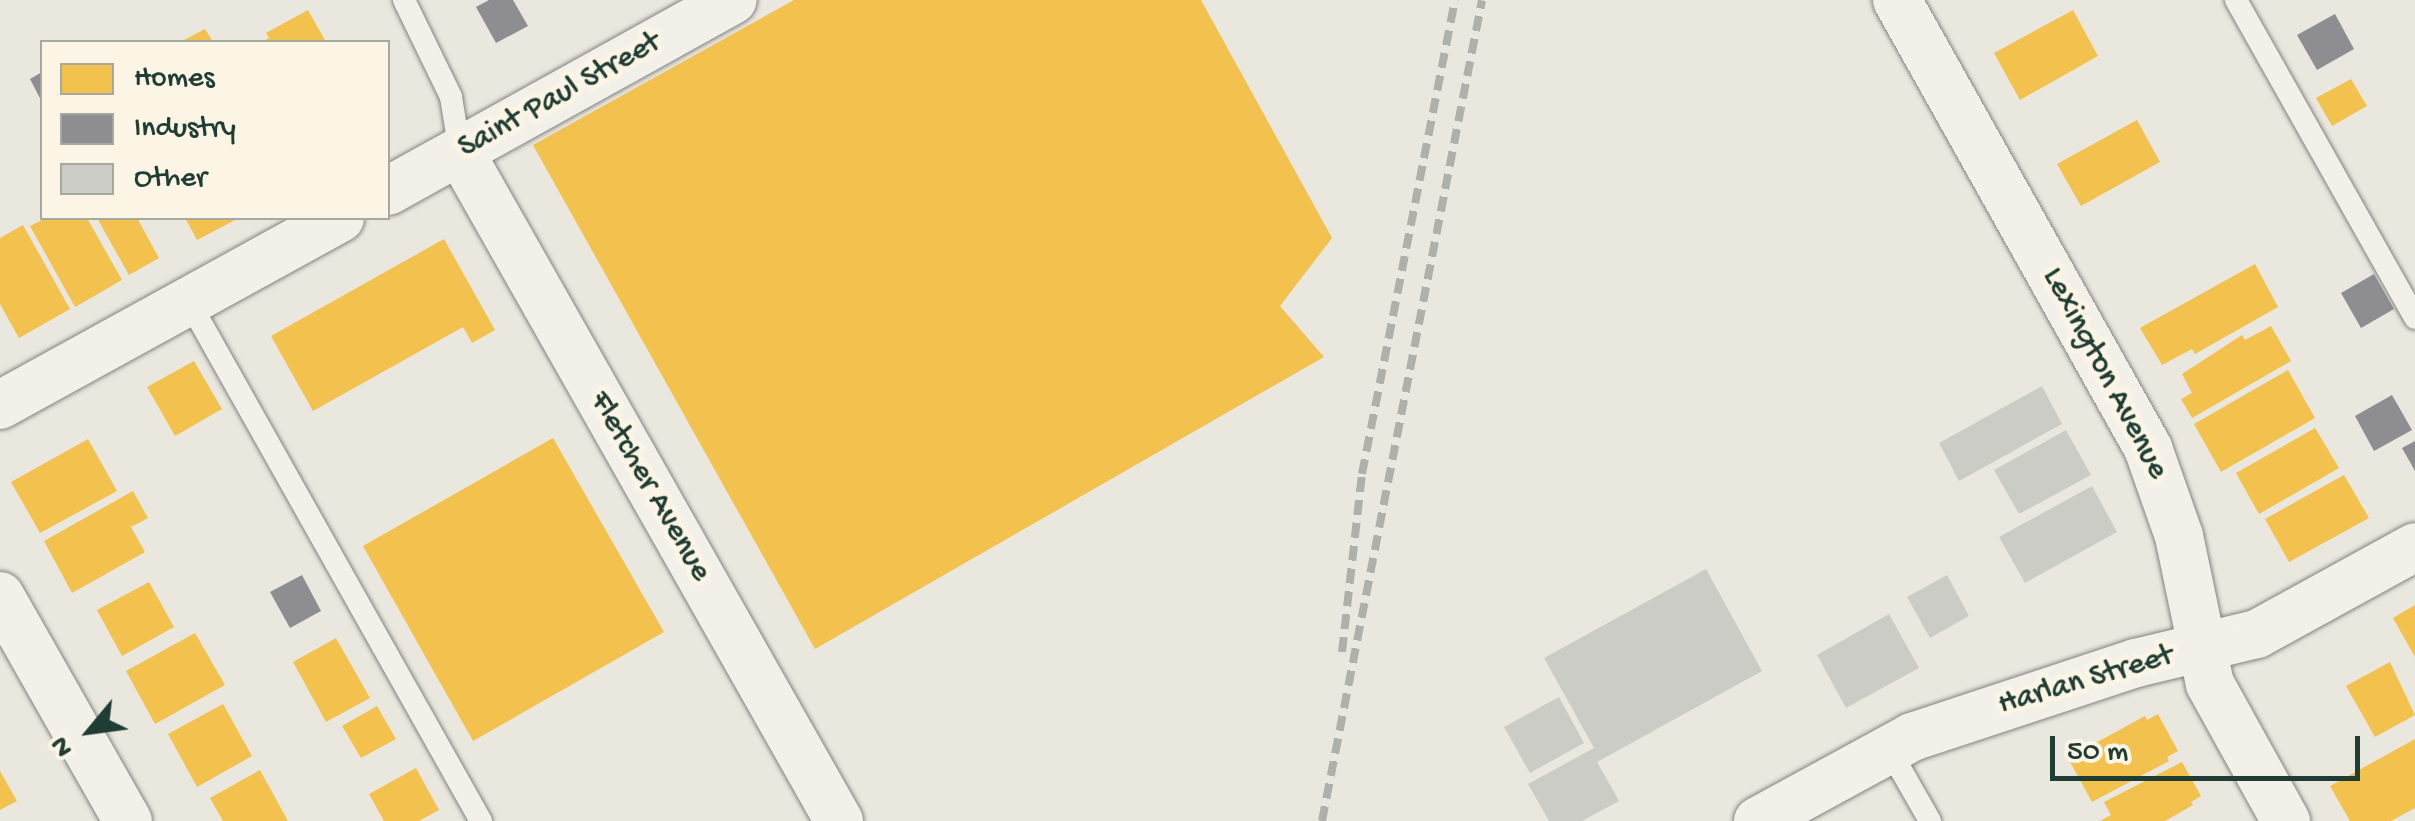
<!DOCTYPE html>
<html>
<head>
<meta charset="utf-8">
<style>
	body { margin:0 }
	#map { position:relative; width:2415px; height:821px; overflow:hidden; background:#eae7df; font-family:"Gochi Hand",sans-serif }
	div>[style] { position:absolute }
	.homes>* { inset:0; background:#f2c14e }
	.industry>* { inset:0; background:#8d8d92 }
	.building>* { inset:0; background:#ccccc6 }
	.roads { filter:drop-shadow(0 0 2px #80847f) drop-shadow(0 0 2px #80847f) }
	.service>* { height:22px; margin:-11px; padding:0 11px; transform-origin:11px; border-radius:11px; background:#f3f0ea }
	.minor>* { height:48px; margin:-24px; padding:0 24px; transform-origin:24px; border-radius:24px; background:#f3f0ea }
	.rail>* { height:8px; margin-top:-4px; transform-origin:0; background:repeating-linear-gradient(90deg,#aeb1ab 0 15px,transparent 0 23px) }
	span { translate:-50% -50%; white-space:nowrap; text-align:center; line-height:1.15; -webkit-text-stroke:10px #fcf5e5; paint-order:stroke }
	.street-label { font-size:32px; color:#1f3d34 }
	.legend { position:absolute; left:40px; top:40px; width:350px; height:180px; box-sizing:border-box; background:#fcf5e5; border:2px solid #a4ab9e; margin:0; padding:12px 18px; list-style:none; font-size:30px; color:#1f3d34 }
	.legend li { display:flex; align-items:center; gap:20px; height:50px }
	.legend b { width:50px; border:2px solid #a4ab9e }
	.north { position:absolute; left:40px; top:681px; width:100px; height:100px; -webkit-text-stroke:8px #fcf5e5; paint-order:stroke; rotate:241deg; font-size:28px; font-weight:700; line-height:40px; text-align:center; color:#1f3d34 }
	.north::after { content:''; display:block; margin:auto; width:35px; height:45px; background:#1f3d34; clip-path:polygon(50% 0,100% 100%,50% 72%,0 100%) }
	.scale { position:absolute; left:2050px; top:736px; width:310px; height:45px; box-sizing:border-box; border:5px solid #1f3d34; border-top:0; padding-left:12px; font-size:30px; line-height:35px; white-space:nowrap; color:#1f3d34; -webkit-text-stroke:8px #fcf5e5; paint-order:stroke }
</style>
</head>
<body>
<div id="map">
	<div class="homes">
		<div style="clip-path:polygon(794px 0,1201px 0,1332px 238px,1280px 306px,1324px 357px,815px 649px,533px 145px)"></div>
		<div style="clip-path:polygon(308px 10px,326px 42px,261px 42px,269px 38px,266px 33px)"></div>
		<div style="clip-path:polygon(2073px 10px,2098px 56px,2020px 100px,1994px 53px)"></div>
		<div style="clip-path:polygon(205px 29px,213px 42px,180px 42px)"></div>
		<div style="clip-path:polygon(2351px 79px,2367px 106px,2332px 126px,2316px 98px)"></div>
		<div style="clip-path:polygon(2137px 120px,2160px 162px,2081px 206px,2057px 164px)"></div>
		<div style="clip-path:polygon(46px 218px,87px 218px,122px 280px,75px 307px,30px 226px)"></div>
		<div style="clip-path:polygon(97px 218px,137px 218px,159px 258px,129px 275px)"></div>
		<div style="clip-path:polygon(185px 218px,239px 218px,197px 240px)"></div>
		<div style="clip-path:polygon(23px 225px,70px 309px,19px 338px,0 304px,0 238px)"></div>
		<div style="clip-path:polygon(444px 239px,495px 330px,472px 343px,463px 327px,313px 411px,271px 336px)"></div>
		<div style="clip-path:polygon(2255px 264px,2278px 307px,2195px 354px,2192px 349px,2162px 365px,2140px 328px)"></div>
		<div style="clip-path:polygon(2271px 326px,2291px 361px,2192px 418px,2181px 399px,2192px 393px,2182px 374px,2242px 335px,2245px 340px)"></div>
		<div style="clip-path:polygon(194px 361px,222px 409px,175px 436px,147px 387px)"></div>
		<div style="clip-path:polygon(2288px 370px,2315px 418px,2221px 472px,2194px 424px)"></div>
		<div style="clip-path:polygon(2315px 428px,2339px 468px,2259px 514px,2236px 473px)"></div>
		<div style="clip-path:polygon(553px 438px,664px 632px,473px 741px,363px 546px)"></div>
		<div style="clip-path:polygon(88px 439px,117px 491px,40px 533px,11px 482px)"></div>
		<div style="clip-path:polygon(2344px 475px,2369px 518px,2289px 562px,2265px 519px)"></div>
		<div style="clip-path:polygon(133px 491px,148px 518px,131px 527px,145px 552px,72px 593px,44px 541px)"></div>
		<div style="clip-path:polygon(149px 582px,174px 627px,122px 656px,97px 610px)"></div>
		<div style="clip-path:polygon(2415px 605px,2415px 657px,2393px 618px)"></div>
		<div style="clip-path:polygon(195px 633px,225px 685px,155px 724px,126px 671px)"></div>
		<div style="clip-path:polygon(336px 638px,370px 698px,326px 722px,293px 662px)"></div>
		<div style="clip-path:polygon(2390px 662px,2415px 715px,2375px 737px,2346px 686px)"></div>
		<div style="clip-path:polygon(223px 704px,252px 756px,197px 787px,168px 734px)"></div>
		<div style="clip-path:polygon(377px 706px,396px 739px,361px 758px,342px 726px)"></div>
		<div style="clip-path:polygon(2158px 714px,2178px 751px,2167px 757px,2169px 761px,2092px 802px,2068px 758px,2145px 716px,2147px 720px)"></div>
		<div style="clip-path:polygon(2415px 739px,2415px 808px,2391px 821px,2350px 821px,2330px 786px)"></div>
		<div style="clip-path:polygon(2182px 762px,2201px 796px,2191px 802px,2193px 805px,2165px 821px,2100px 821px,2111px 815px,2104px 802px)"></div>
		<div style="clip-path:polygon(416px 768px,439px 810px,419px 821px,384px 821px,369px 794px)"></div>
		<div style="clip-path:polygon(260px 770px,288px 821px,223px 821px,210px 798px)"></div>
		<div style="clip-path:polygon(0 771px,17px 801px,0 810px)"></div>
	</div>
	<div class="industry">
		<div style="clip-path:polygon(489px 0,513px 0,528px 26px,496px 43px,476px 7px)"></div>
		<div style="clip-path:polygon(2335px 14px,2354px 49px,2317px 70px,2297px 35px)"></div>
		<div style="clip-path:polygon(42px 72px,42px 102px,30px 79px)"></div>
		<div style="clip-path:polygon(2374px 274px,2394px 309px,2361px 328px,2341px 293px)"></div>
		<div style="clip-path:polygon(2392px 395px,2412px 430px,2374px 451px,2355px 416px)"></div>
		<div style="clip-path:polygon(2415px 441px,2415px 471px,2402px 448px)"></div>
		<div style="clip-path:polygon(302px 575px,321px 611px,290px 628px,270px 592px)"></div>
	</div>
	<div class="building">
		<div style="clip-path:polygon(2042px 386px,2062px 424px,1959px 481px,1939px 443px)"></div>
		<div style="clip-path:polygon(2066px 430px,2091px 475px,2019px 514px,1994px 470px)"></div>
		<div style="clip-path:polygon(2092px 486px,2117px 532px,2025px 583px,1999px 537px)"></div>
		<div style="clip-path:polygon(1706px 569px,1762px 671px,1597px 762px,1619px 801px,1582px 821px,1549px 821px,1528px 784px,1594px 748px,1544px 658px)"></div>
		<div style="clip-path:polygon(1947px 575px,1969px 616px,1930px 638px,1907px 597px)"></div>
		<div style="clip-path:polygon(1889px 614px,1919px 668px,1846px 708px,1817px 655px)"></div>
		<div style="clip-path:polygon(1559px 697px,1584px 743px,1530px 773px,1504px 727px)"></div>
	</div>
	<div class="roads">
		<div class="service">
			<div style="left:404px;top:0;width:108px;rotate:64.1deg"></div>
			<div style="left:451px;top:97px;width:56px;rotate:80.7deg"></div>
			<div style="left:2236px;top:0;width:365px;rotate:60.6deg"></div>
			<div style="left:188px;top:300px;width:598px;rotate:60.65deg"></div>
			<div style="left:1889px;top:749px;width:83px;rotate:60.3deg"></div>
		</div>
		<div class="minor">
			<div style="left:1897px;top:0;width:514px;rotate:60.74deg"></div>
			<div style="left:2148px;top:448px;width:93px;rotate:70.6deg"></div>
			<div style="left:2179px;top:536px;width:151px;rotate:78.2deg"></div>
			<div style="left:2210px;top:684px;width:157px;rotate:61deg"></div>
			<div style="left:460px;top:152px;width:769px;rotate:60.47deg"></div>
			<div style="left:388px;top:191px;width:394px;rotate:-29deg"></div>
			<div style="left:0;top:405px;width:388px;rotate:-28.8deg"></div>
			<div style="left:0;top:596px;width:259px;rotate:60.4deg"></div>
			<div style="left:1758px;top:821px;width:175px;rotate:-28.6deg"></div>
			<div style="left:1912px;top:737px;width:236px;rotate:-18.3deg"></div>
			<div style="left:2136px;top:663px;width:124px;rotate:-13.5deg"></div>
			<div style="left:2257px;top:634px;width:180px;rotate:-28.8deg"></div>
		</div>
	</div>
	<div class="rail">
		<div style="left:1342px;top:652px;width:179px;rotate:-83.6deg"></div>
		<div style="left:1362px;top:474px;width:483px;rotate:-78.9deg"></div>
		<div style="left:1322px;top:821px;width:836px;rotate:-78.97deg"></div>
	</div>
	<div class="street-label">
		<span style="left:560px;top:96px;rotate:-29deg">Saint Paul Street</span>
		<span style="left:2104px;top:374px;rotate:62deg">Lexington Avenue</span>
		<span style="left:649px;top:487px;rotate:60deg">Fletcher Avenue</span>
		<span style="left:2086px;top:681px;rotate:-16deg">Harlan Street</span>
	</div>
	<ul class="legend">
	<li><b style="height:28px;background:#f2c14e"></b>Homes</li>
	<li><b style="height:28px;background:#8d8d92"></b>Industry</li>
	<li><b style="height:28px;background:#ccccc6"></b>Other</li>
	</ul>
	<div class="north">N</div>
	<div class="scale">50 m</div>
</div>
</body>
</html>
